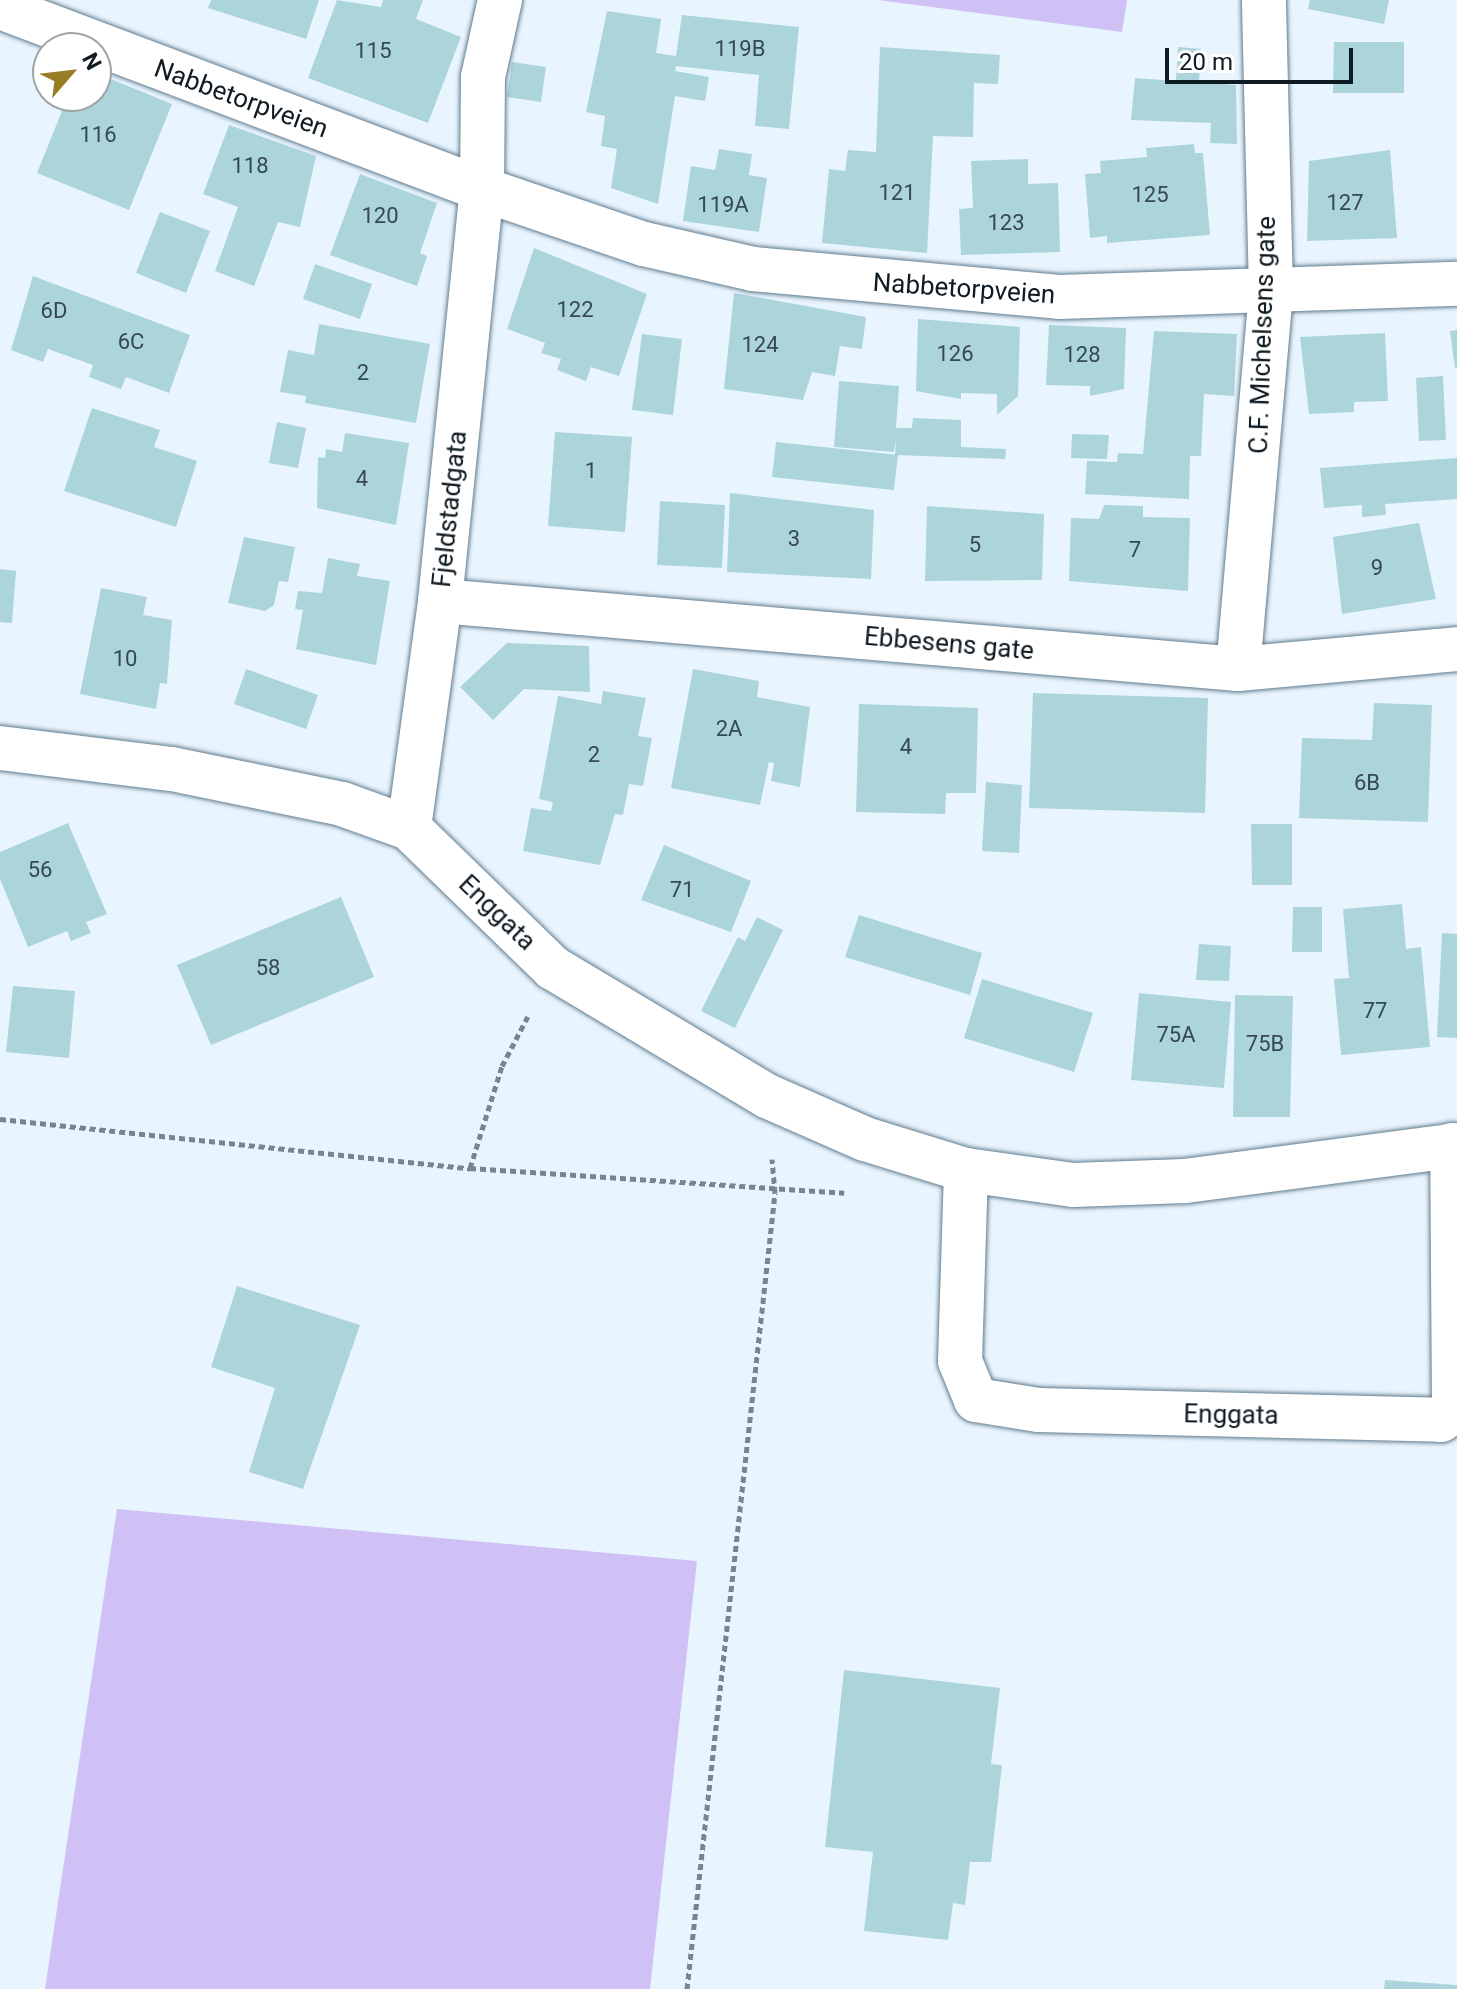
<!DOCTYPE html>
<html>
<head>
<meta charset="utf-8">
<style>
	body { margin:0 }
	#map { position:relative; width:1457px; height:1989px; overflow:hidden; background:#e9f5fe; font-family:Roboto,sans-serif }
	div>[style] { position:absolute }
	.green>* { inset:0; background:#cfc0f5 }
	.building>* { inset:0; background:#acd4db }
	.path>* { height:5px; margin-top:-2.5px; transform-origin:0; background:repeating-linear-gradient(90deg,#79858d 0 6px,transparent 0 10px) }
	.roads { filter:drop-shadow(0 0 2px #617c8f) drop-shadow(0 0 2px #617c8f) }
	.street>* { height:44px; margin:-22px; padding:0 22px; transform-origin:22px; border-radius:22px; background:#fff }
	.secondary>* { height:44px; margin:-22px; padding:0 22px; transform-origin:22px; border-radius:22px; background:#fff }
	span { translate:-50% -50%; white-space:nowrap; text-align:center; line-height:1.15; -webkit-text-stroke:7px #fff; paint-order:stroke }
	.number-label { font-size:22px; color:#364950 }
	.number-label span { -webkit-text-stroke-width:0 }
	.street-label { font-size:26px; color:#0f1b22 }
	.north { position:absolute; left:32px; top:32px; width:80px; height:80px; box-sizing:border-box; background:#fff; border:2px solid #9fa4a7; border-radius:50%; rotate:62deg; font-size:22px; font-weight:700; line-height:32px; text-align:center; color:#0f1b22 }
	.north::after { content:''; display:block; margin:auto; width:28px; height:36px; background:#997d26; clip-path:polygon(50% 0,100% 100%,50% 72%,0 100%) }
	.scale { position:absolute; left:1165px; top:48px; width:188px; height:36px; box-sizing:border-box; border:4px solid #0f1b22; border-top:0; padding-left:10px; font-size:24px; line-height:28px; white-space:nowrap; color:#0f1b22; -webkit-text-stroke:6px #fff; paint-order:stroke }
</style>
</head>
<body>
<div id="map">
	<div class="green">
		<div style="clip-path:polygon(878px 0,1127px 0,1122px 32px)"></div>
		<div style="clip-path:polygon(117px 1509px,697px 1561px,650px 1989px,45px 1989px)"></div>
	</div>
	<div class="building">
		<div style="clip-path:polygon(211px 0,319px 0,306px 39px,208px 8px)"></div>
		<div style="clip-path:polygon(337px 0,381px 7px,383px 0,423px 0,416px 19px,461px 37px,428px 123px,308px 78px)"></div>
		<div style="clip-path:polygon(1310px 0,1389px 0,1384px 24px,1308px 9px)"></div>
		<div style="clip-path:polygon(607px 11px,661px 19px,656px 53px,676px 56px,682px 15px,799px 27px,789px 129px,755px 126px,759px 75px,676px 66px,675px 71px,709px 77px,705px 101px,675px 96px,658px 204px,611px 188px,617px 149px,601px 146px,605px 116px,586px 112px)"></div>
		<div style="clip-path:polygon(1334px 42px,1404px 42px,1404px 93px,1333px 93px)"></div>
		<div style="clip-path:polygon(880px 47px,1000px 55px,998px 84px,974px 83px,973px 137px,933px 136px,927px 253px,822px 243px,829px 169px,845px 171px,848px 150px,876px 152px)"></div>
		<div style="clip-path:polygon(1178px 47px,1201px 49px,1199px 82px,1236px 85px,1237px 144px,1210px 143px,1211px 123px,1131px 120px,1135px 78px,1176px 81px)"></div>
		<div style="clip-path:polygon(512px 62px,546px 67px,541px 102px,507px 97px)"></div>
		<div style="clip-path:polygon(96px 73px,172px 104px,129px 210px,37px 173px,68px 96px,96px 96px)"></div>
		<div style="clip-path:polygon(229px 125px,316px 156px,300px 227px,278px 222px,254px 286px,215px 271px,238px 207px,203px 194px)"></div>
		<div style="clip-path:polygon(1194px 144px,1195px 153px,1203px 153px,1210px 235px,1107px 243px,1107px 236px,1090px 238px,1085px 174px,1101px 173px,1100px 161px,1147px 157px,1146px 148px)"></div>
		<div style="clip-path:polygon(719px 149px,752px 154px,749px 175px,767px 178px,759px 232px,683px 221px,691px 166px,715px 170px)"></div>
		<div style="clip-path:polygon(1390px 150px,1397px 238px,1307px 241px,1309px 161px)"></div>
		<div style="clip-path:polygon(1028px 159px,1028px 184px,1058px 183px,1060px 252px,961px 255px,959px 209px,973px 208px,971px 161px)"></div>
		<div style="clip-path:polygon(360px 174px,437px 203px,420px 253px,427px 256px,417px 286px,330px 255px)"></div>
		<div style="clip-path:polygon(160px 212px,210px 231px,186px 293px,136px 273px)"></div>
		<div style="clip-path:polygon(534px 248px,647px 294px,619px 376px,591px 367px,586px 381px,557px 370px,561px 359px,541px 353px,545px 343px,507px 329px)"></div>
		<div style="clip-path:polygon(315px 264px,372px 284px,360px 319px,303px 299px)"></div>
		<div style="clip-path:polygon(33px 276px,190px 335px,169px 393px,126px 377px,121px 389px,89px 377px,93px 365px,48px 349px,43px 362px,11px 350px)"></div>
		<div style="clip-path:polygon(734px 293px,866px 317px,862px 349px,840px 346px,835px 376px,812px 372px,803px 400px,724px 389px)"></div>
		<div style="clip-path:polygon(918px 319px,1020px 327px,1018px 396px,997px 415px,997px 394px,961px 393px,961px 399px,916px 391px)"></div>
		<div style="clip-path:polygon(319px 324px,430px 344px,416px 423px,305px 403px,306px 396px,280px 392px,288px 350px,314px 355px)"></div>
		<div style="clip-path:polygon(1049px 325px,1126px 328px,1124px 389px,1090px 396px,1090px 386px,1046px 385px)"></div>
		<div style="clip-path:polygon(1457px 330px,1457px 368px,1455px 368px,1450px 331px)"></div>
		<div style="clip-path:polygon(1154px 331px,1237px 334px,1234px 396px,1204px 394px,1201px 456px,1190px 456px,1189px 499px,1085px 494px,1087px 461px,1117px 462px,1118px 453px,1143px 454px)"></div>
		<div style="clip-path:polygon(1385px 333px,1388px 401px,1354px 402px,1354px 412px,1309px 414px,1300px 337px)"></div>
		<div style="clip-path:polygon(642px 334px,682px 339px,673px 415px,632px 410px)"></div>
		<div style="clip-path:polygon(1443px 376px,1446px 440px,1419px 441px,1416px 378px)"></div>
		<div style="clip-path:polygon(839px 381px,899px 386px,896px 428px,912px 428px,913px 418px,961px 420px,961px 447px,1006px 449px,1005px 459px,895px 455px,896px 439px,894px 452px,834px 447px)"></div>
		<div style="clip-path:polygon(92px 408px,160px 430px,154px 447px,197px 461px,176px 527px,64px 491px)"></div>
		<div style="clip-path:polygon(277px 422px,306px 428px,298px 468px,269px 463px)"></div>
		<div style="clip-path:polygon(555px 432px,632px 437px,625px 532px,548px 526px)"></div>
		<div style="clip-path:polygon(345px 433px,409px 443px,396px 525px,317px 508px,318px 457px,325px 458px,326px 449px,342px 452px)"></div>
		<div style="clip-path:polygon(1072px 434px,1109px 435px,1107px 459px,1071px 458px)"></div>
		<div style="clip-path:polygon(776px 442px,898px 455px,894px 490px,772px 477px)"></div>
		<div style="clip-path:polygon(1457px 458px,1457px 499px,1385px 504px,1386px 515px,1362px 517px,1362px 505px,1324px 508px,1320px 468px)"></div>
		<div style="clip-path:polygon(730px 493px,874px 510px,871px 579px,727px 572px)"></div>
		<div style="clip-path:polygon(660px 501px,725px 505px,722px 568px,657px 565px)"></div>
		<div style="clip-path:polygon(1104px 505px,1143px 506px,1143px 517px,1190px 518px,1188px 591px,1069px 581px,1071px 518px,1099px 519px)"></div>
		<div style="clip-path:polygon(927px 506px,1044px 514px,1042px 580px,925px 581px)"></div>
		<div style="clip-path:polygon(1419px 523px,1436px 599px,1342px 614px,1333px 537px)"></div>
		<div style="clip-path:polygon(244px 537px,295px 547px,288px 582px,279px 581px,274px 605px,265px 611px,228px 603px)"></div>
		<div style="clip-path:polygon(328px 558px,360px 564px,357px 576px,390px 581px,376px 665px,296px 649px,303px 610px,295px 609px,298px 591px,322px 593px)"></div>
		<div style="clip-path:polygon(0 569px,16px 571px,12px 623px,0 622px)"></div>
		<div style="clip-path:polygon(101px 588px,147px 597px,143px 615px,172px 620px,167px 684px,160px 683px,156px 709px,80px 694px)"></div>
		<div style="clip-path:polygon(507px 643px,589px 646px,590px 692px,524px 689px,493px 720px,460px 687px)"></div>
		<div style="clip-path:polygon(246px 669px,318px 695px,306px 729px,234px 704px)"></div>
		<div style="clip-path:polygon(693px 669px,759px 681px,757px 697px,810px 707px,800px 787px,771px 781px,774px 763px,769px 762px,760px 805px,671px 788px)"></div>
		<div style="clip-path:polygon(603px 691px,646px 698px,638px 736px,652px 738px,643px 786px,629px 784px,623px 815px,615px 814px,600px 865px,523px 851px,531px 808px,551px 811px,553px 802px,539px 799px,558px 696px,601px 704px)"></div>
		<div style="clip-path:polygon(1033px 693px,1208px 698px,1205px 813px,1029px 808px)"></div>
		<div style="clip-path:polygon(1374px 703px,1432px 705px,1428px 822px,1299px 818px,1302px 738px,1372px 740px)"></div>
		<div style="clip-path:polygon(859px 704px,978px 708px,976px 793px,946px 793px,945px 814px,856px 812px)"></div>
		<div style="clip-path:polygon(986px 782px,1022px 785px,1019px 853px,982px 851px)"></div>
		<div style="clip-path:polygon(68px 823px,107px 914px,86px 922px,91px 933px,71px 941px,67px 931px,28px 947px,0 879px,0 852px)"></div>
		<div style="clip-path:polygon(1251px 824px,1292px 824px,1292px 885px,1252px 885px)"></div>
		<div style="clip-path:polygon(664px 845px,751px 881px,731px 932px,641px 900px)"></div>
		<div style="clip-path:polygon(341px 897px,374px 977px,211px 1045px,177px 965px)"></div>
		<div style="clip-path:polygon(1402px 904px,1406px 949px,1421px 947px,1430px 1047px,1341px 1055px,1334px 979px,1349px 978px,1343px 909px)"></div>
		<div style="clip-path:polygon(1293px 907px,1322px 907px,1322px 952px,1292px 952px)"></div>
		<div style="clip-path:polygon(859px 915px,982px 953px,970px 995px,845px 957px)"></div>
		<div style="clip-path:polygon(757px 917px,783px 930px,735px 1028px,701px 1011px,738px 937px,745px 941px)"></div>
		<div style="clip-path:polygon(1442px 933px,1457px 934px,1457px 1038px,1437px 1037px)"></div>
		<div style="clip-path:polygon(1199px 944px,1231px 946px,1229px 981px,1196px 980px)"></div>
		<div style="clip-path:polygon(982px 979px,1093px 1013px,1074px 1072px,964px 1038px)"></div>
		<div style="clip-path:polygon(13px 986px,75px 991px,69px 1058px,6px 1052px)"></div>
		<div style="clip-path:polygon(1139px 993px,1231px 1002px,1224px 1088px,1131px 1080px)"></div>
		<div style="clip-path:polygon(1235px 995px,1293px 996px,1290px 1117px,1233px 1117px)"></div>
		<div style="clip-path:polygon(237px 1286px,360px 1325px,303px 1489px,249px 1472px,275px 1388px,211px 1367px)"></div>
		<div style="clip-path:polygon(844px 1670px,1000px 1688px,991px 1764px,1002px 1765px,991px 1862px,970px 1862px,965px 1905px,953px 1903px,948px 1940px,864px 1931px,873px 1852px,825px 1847px)"></div>
		<div style="clip-path:polygon(1385px 1980px,1457px 1985px,1457px 1989px,1384px 1989px)"></div>
	</div>
	<div class="path">
		<div style="left:0;top:1119px;width:473px;rotate:6deg"></div>
		<div style="left:470px;top:1168px;width:375px;rotate:3.8deg"></div>
		<div style="left:470px;top:1168px;width:107px;rotate:-72.6deg"></div>
		<div style="left:502px;top:1066px;width:56px;rotate:-62.5deg"></div>
		<div style="left:687px;top:1989px;width:801px;rotate:-83.69deg"></div>
		<div style="left:775px;top:1193px;width:34px;rotate:-95deg"></div>
	</div>
	<div class="roads">
		<div class="street">
			<div style="left:440px;top:601px;width:801px;rotate:4.87deg"></div>
			<div style="left:1238px;top:669px;width:220px;rotate:-5.2deg"></div>
			<div style="left:1238px;top:669px;width:379px;rotate:-85deg"></div>
			<div style="left:1271px;top:291px;width:291px;rotate:-91.4deg"></div>
			<div style="left:409px;top:828px;width:229px;rotate:-82.2deg"></div>
			<div style="left:440px;top:601px;width:414px;rotate:-84.2deg"></div>
			<div style="left:482px;top:189px;width:112px;rotate:-89.5deg"></div>
			<div style="left:483px;top:77px;width:79px;rotate:-77.6deg"></div>
			<div style="left:966px;top:1170px;width:191px;rotate:91.8deg"></div>
			<div style="left:960px;top:1361px;width:42px;rotate:67.7deg"></div>
			<div style="left:976px;top:1400px;width:63px;rotate:9.2deg"></div>
			<div style="left:1038px;top:1410px;width:403px;rotate:1.4deg"></div>
			<div style="left:1441px;top:1420px;width:17px;rotate:-40deg"></div>
			<div style="left:1454px;top:1409px;width:264px;rotate:-90.4deg"></div>
		</div>
		<div class="secondary">
			<div style="left:0;top:7px;width:515px;rotate:20.69deg"></div>
			<div style="left:482px;top:189px;width:171px;rotate:18.8deg"></div>
			<div style="left:644px;top:244px;width:112px;rotate:12.9deg"></div>
			<div style="left:753px;top:269px;width:307px;rotate:5.2deg"></div>
			<div style="left:1059px;top:297px;width:398px;rotate:-1.9deg"></div>
			<div style="left:0;top:748px;width:173px;rotate:7deg"></div>
			<div style="left:172px;top:769px;width:174px;rotate:11.6deg"></div>
			<div style="left:342px;top:804px;width:71px;rotate:19.7deg"></div>
			<div style="left:409px;top:828px;width:201px;rotate:44.2deg"></div>
			<div style="left:553px;top:968px;width:249px;rotate:30.9deg"></div>
			<div style="left:767px;top:1096px;width:107px;rotate:23.7deg"></div>
			<div style="left:865px;top:1139px;width:106px;rotate:17.1deg"></div>
			<div style="left:966px;top:1170px;width:108px;rotate:8deg"></div>
			<div style="left:1073px;top:1185px;width:112px;rotate:-2deg"></div>
			<div style="left:1185px;top:1181px;width:274px;rotate:-7.5deg"></div>
		</div>
	</div>
	<div class="number-label">
		<span style="left:740px;top:49px">119B</span>
		<span style="left:373px;top:51px">115</span>
		<span style="left:98px;top:135px">116</span>
		<span style="left:250px;top:166px">118</span>
		<span style="left:897px;top:193px">121</span>
		<span style="left:1150px;top:195px">125</span>
		<span style="left:1345px;top:203px">127</span>
		<span style="left:723px;top:205px">119A</span>
		<span style="left:380px;top:216px">120</span>
		<span style="left:1006px;top:223px">123</span>
		<span style="left:575px;top:310px">122</span>
		<span style="left:54px;top:311px">6D</span>
		<span style="left:131px;top:342px">6C</span>
		<span style="left:760px;top:345px">124</span>
		<span style="left:955px;top:354px">126</span>
		<span style="left:1082px;top:355px">128</span>
		<span style="left:363px;top:373px">2</span>
		<span style="left:591px;top:471px">1</span>
		<span style="left:362px;top:479px">4</span>
		<span style="left:794px;top:539px">3</span>
		<span style="left:975px;top:545px">5</span>
		<span style="left:1135px;top:550px">7</span>
		<span style="left:1377px;top:568px">9</span>
		<span style="left:125px;top:659px">10</span>
		<span style="left:729px;top:729px">2A</span>
		<span style="left:906px;top:747px">4</span>
		<span style="left:594px;top:755px">2</span>
		<span style="left:1367px;top:783px">6B</span>
		<span style="left:40px;top:870px">56</span>
		<span style="left:682px;top:890px">71</span>
		<span style="left:268px;top:968px">58</span>
		<span style="left:1375px;top:1011px">77</span>
		<span style="left:1176px;top:1035px">75A</span>
		<span style="left:1265px;top:1044px">75B</span>
	</div>
	<div class="street-label">
		<span style="left:241px;top:99px;rotate:20deg">Nabbetorpveien</span>
		<span style="left:964px;top:289px;rotate:4deg">Nabbetorpveien</span>
		<span style="left:1263px;top:335px;rotate:-88deg">C.F. Michelsens gate</span>
		<span style="left:450px;top:509px;rotate:-84deg">Fjeldstadgata</span>
		<span style="left:949px;top:644px;rotate:5deg">Ebbesens gate</span>
		<span style="left:497px;top:913px;rotate:44deg">Enggata</span>
		<span style="left:1231px;top:1415px;rotate:1deg">Enggata</span>
	</div>
	<div class="north">N</div>
	<div class="scale">20 m</div>
</div>
</body>
</html>
